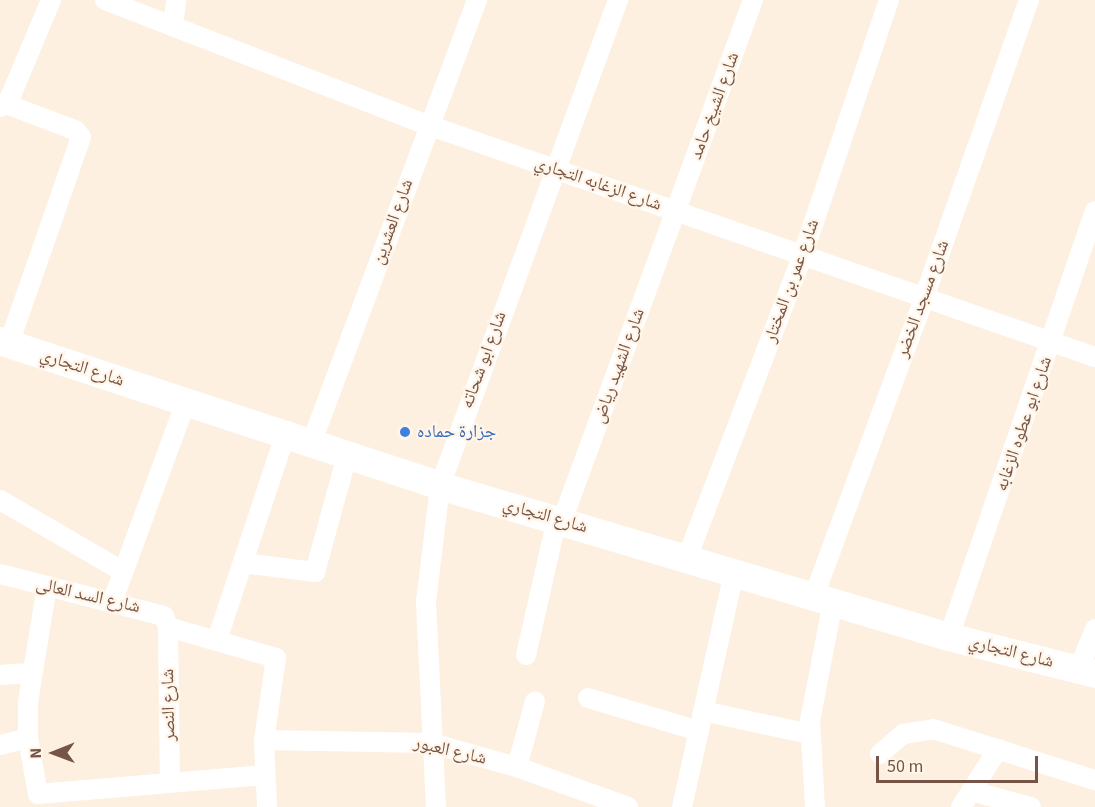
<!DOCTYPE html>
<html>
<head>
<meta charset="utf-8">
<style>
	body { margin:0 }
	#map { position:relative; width:1095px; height:807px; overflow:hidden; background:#fdf0e1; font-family:"Source Sans 3","Noto Naskh Arabic",sans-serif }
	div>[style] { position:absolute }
	.street>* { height:20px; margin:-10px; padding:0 10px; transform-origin:10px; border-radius:10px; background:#fff }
	.secondary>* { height:28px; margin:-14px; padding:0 14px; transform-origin:14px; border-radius:14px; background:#fff }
	.dots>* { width:16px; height:16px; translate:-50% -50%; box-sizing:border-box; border:3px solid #fff5e8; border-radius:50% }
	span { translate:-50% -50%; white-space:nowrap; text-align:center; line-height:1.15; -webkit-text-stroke:4.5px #fff5e8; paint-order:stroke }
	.street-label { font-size:18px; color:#765446 }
	.shop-label { font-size:18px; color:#366cbe }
	.left { translate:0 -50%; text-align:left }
	.north { position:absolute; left:24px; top:723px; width:60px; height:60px; -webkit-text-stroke:4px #fff5e8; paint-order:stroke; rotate:269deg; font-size:16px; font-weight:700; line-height:24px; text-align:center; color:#765446 }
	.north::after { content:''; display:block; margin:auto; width:21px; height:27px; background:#765446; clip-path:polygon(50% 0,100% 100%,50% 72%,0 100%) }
	.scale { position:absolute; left:876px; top:756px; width:162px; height:27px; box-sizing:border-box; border:3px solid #765446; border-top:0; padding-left:8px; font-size:18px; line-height:21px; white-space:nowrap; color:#765446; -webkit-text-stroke:4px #fff5e8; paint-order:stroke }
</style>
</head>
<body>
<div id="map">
	<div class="street">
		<div style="left:105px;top:0;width:346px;rotate:21.2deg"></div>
		<div style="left:428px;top:125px;width:706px;rotate:19.18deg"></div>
		<div style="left:173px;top:26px;width:26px;rotate:-83deg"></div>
		<div style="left:6px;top:104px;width:74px;rotate:20.6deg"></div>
		<div style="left:75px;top:130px;width:9px;rotate:49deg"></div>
		<div style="left:81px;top:137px;width:219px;rotate:109.2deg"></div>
		<div style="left:0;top:107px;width:11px;rotate:-38deg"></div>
		<div style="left:9px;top:100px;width:108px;rotate:-67.2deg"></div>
		<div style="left:311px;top:444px;width:474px;rotate:-69.5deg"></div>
		<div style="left:0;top:500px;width:141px;rotate:30.2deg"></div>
		<div style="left:562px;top:521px;width:555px;rotate:-69.87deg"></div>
		<div style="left:687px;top:558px;width:325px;rotate:-69.1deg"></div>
		<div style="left:803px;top:254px;width:268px;rotate:-71.3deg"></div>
		<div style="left:243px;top:563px;width:73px;rotate:7.1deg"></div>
		<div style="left:315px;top:572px;width:120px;rotate:-74.6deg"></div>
		<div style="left:0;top:574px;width:169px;rotate:14.4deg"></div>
		<div style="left:164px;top:616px;width:12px;rotate:70deg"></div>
		<div style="left:168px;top:627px;width:155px;rotate:89.3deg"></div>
		<div style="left:47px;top:586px;width:118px;rotate:99.3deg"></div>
		<div style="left:28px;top:702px;width:36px;rotate:90deg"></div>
		<div style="left:28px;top:738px;width:57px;rotate:79.9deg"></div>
		<div style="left:38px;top:794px;width:227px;rotate:-4.8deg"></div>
		<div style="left:814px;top:596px;width:318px;rotate:-69.7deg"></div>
		<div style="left:924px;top:298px;width:316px;rotate:-70.6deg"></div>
		<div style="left:113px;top:600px;width:211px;rotate:-69.8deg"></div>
		<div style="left:168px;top:627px;width:112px;rotate:16deg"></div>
		<div style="left:276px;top:658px;width:83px;rotate:98.3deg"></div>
		<div style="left:264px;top:740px;width:67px;rotate:87.4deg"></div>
		<div style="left:949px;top:637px;width:450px;rotate:-71.1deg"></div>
		<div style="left:217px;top:640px;width:215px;rotate:-71.6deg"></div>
		<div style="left:526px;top:655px;width:139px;rotate:-77.2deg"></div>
		<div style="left:1079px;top:669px;width:43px;rotate:-68.2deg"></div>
		<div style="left:0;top:675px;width:30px;rotate:-4deg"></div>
		<div style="left:588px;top:698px;width:116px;rotate:16.6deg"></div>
		<div style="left:703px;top:711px;width:108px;rotate:12.2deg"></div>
		<div style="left:264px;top:740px;width:167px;rotate:1deg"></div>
		<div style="left:431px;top:743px;width:89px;rotate:15.6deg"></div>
		<div style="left:517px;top:767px;width:118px;rotate:19.8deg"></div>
		<div style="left:0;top:745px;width:29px;rotate:-14deg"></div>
		<div style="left:880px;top:754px;width:30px;rotate:-41deg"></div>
		<div style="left:903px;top:734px;width:30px;rotate:-9deg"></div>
		<div style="left:933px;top:729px;width:170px;rotate:17.5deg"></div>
		<div style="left:517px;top:767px;width:68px;rotate:-74.7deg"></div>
		<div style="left:971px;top:791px;width:62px;rotate:14.9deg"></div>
		<div style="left:436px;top:807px;width:205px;rotate:-92.8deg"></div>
		<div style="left:426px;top:602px;width:117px;rotate:-83.1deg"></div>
		<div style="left:440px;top:486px;width:518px;rotate:-69.88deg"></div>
		<div style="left:682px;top:807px;width:240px;rotate:-77.5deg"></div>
		<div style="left:815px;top:807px;width:86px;rotate:-93.3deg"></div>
		<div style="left:810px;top:721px;width:121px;rotate:-79.1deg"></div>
		<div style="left:961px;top:807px;width:69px;rotate:-57.5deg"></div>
	</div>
	<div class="secondary">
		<div style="left:0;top:341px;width:463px;rotate:18.2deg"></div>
		<div style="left:440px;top:486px;width:531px;rotate:16.52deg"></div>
		<div style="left:949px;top:637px;width:151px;rotate:14.2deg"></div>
	</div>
	<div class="dots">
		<div style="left:405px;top:432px;background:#3f7fe0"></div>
	</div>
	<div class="street-label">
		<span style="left:715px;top:106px;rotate:-70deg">شارع الشيخ حامد</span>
		<span style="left:598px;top:184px;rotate:19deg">شارع الزغابه التجاري</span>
		<span style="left:393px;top:222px;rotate:-70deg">شارع العشرين</span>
		<span style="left:792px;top:281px;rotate:-70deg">شارع عمر بن المختار</span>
		<span style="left:923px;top:299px;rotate:-70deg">شارع مسجد الخضر</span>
		<span style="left:484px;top:360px;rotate:-70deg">شارع ابو شحاته</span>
		<span style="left:619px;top:366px;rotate:-70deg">شارع الشهيد رياض</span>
		<span style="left:82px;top:368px;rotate:18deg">شارع التجاري</span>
		<span style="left:1024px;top:424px;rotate:-71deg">شارع ابو عطوه الزغابه</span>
		<span style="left:545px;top:516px;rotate:16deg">شارع التجاري</span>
		<span style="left:88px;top:596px;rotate:13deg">شارع السد العالى</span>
		<span style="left:1011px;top:652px;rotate:14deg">شارع التجاري</span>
		<span style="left:169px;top:705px;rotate:-91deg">شارع النصر</span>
		<span style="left:450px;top:751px;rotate:13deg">شارع العبور</span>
	</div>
	<div class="shop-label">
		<span class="left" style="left:417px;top:432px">جزارة حماده</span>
	</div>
	<div class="north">N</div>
	<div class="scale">50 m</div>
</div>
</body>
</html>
